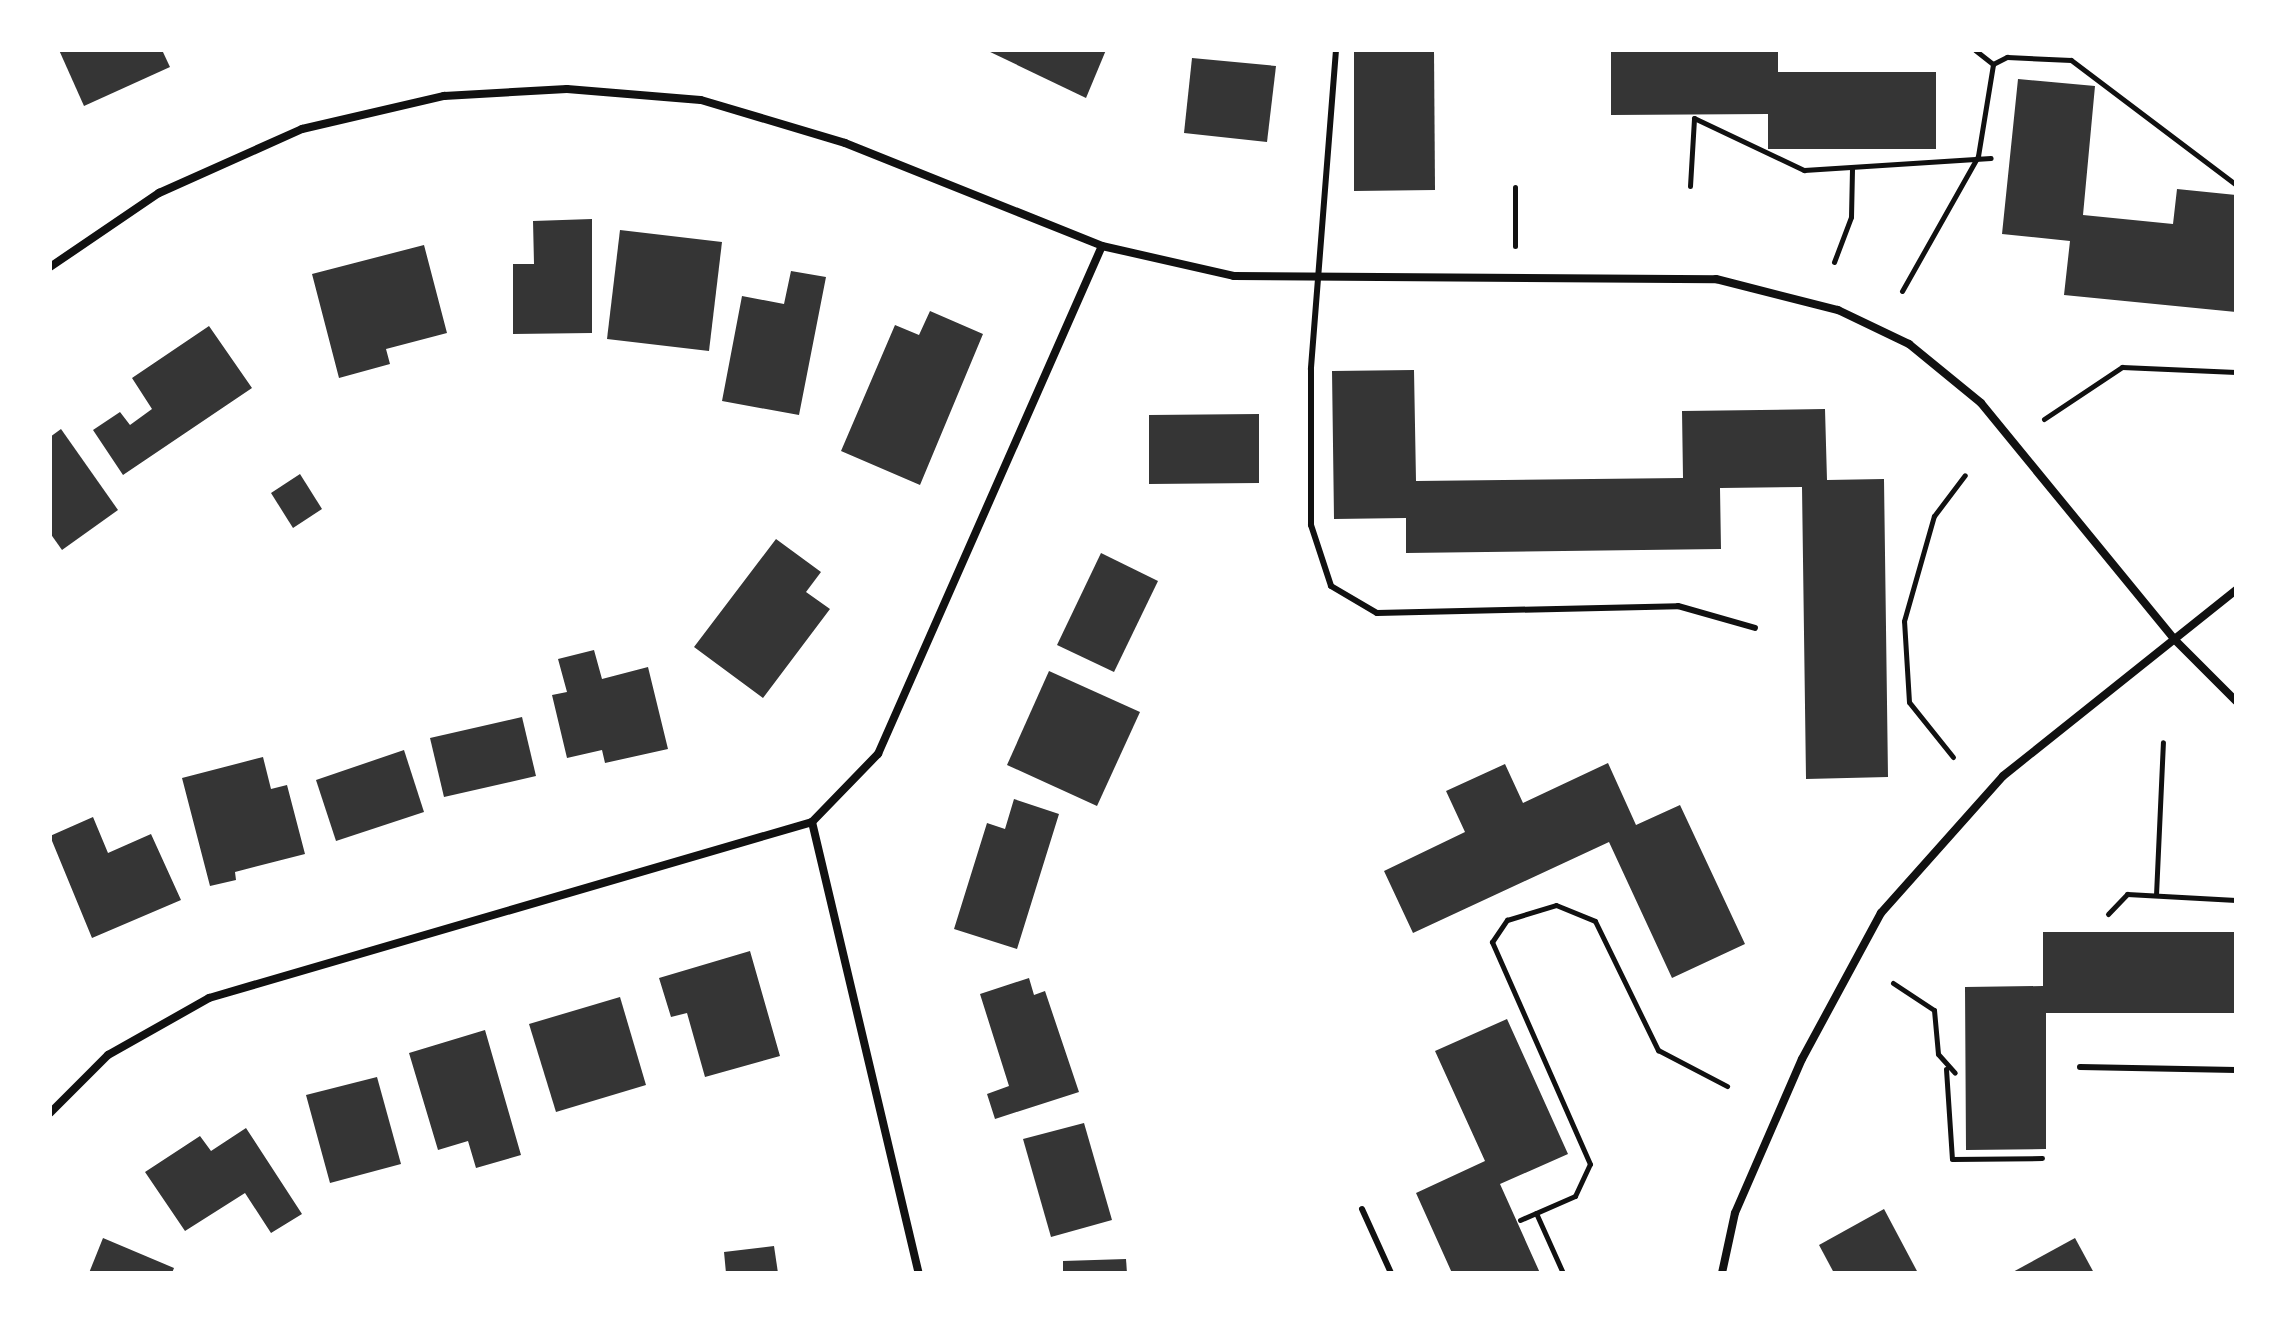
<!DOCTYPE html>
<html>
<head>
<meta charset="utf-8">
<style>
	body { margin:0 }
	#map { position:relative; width:2286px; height:1323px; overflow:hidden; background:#fff; font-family:Merriweather,serif }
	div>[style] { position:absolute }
	.building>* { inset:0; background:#353535 }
	.path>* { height:5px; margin:-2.5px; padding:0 2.5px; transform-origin:2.5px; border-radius:2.5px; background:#111 }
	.service>* { height:6px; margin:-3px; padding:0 3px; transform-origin:3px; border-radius:3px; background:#111 }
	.minor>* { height:8px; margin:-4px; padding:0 4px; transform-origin:4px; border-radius:4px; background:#111 }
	span { translate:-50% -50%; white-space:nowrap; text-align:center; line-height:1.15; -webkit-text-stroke:8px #fff; paint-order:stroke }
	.frame { position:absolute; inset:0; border:52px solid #fff; pointer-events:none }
</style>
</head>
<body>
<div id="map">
	<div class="building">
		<div style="clip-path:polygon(59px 50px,162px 50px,170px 67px,84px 106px)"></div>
		<div style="clip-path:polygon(986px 50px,1106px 50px,1086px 98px)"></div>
		<div style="clip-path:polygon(1354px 50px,1434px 50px,1435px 190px,1354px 191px)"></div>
		<div style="clip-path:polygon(1611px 50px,1778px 50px,1778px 72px,1936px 72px,1936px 149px,1768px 149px,1768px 114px,1611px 115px)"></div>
		<div style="clip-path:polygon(1192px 58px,1276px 66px,1267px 142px,1184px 133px)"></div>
		<div style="clip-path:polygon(2018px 79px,2095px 86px,2083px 215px,2173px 224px,2177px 189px,2236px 195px,2236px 312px,2064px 295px,2070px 241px,2002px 234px)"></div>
		<div style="clip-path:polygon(592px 219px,592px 333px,513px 334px,513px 264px,534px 264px,533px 221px)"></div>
		<div style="clip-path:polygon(620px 230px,722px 242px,709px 351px,607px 339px)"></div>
		<div style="clip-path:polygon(424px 245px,447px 333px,386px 349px,390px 364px,339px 378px,312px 274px)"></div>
		<div style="clip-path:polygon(791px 271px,826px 277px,799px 415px,722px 401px,742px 296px,784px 304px)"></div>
		<div style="clip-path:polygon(930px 311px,983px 334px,920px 485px,841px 451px,895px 325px,919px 335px)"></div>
		<div style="clip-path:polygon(209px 326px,252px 388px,123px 475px,93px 430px,120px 412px,130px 425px,152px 409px,132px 378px)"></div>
		<div style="clip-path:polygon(1414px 370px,1416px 481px,1683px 478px,1682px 411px,1825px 409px,1827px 480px,1884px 479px,1888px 777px,1806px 779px,1802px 487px,1720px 488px,1721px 549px,1406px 553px,1406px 518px,1334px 519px,1332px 371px)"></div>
		<div style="clip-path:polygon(1259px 414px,1259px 483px,1149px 484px,1149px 415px)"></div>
		<div style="clip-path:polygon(61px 429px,118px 510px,62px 550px,50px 533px,50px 437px)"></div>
		<div style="clip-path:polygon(300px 474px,322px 509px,293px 528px,271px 493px)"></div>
		<div style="clip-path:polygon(776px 539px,821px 572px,806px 592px,830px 609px,763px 698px,694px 647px)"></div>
		<div style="clip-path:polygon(1101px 553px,1158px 581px,1114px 672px,1057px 645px)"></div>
		<div style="clip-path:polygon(594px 650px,602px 679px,648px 667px,668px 749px,605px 763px,602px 750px,567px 758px,552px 695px,567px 692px,558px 659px)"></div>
		<div style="clip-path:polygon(1049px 671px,1140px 712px,1097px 806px,1007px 765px)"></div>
		<div style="clip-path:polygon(522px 717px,536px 776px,444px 797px,430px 738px)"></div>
		<div style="clip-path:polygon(404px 750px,424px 812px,336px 841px,316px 780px)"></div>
		<div style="clip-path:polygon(263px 757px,271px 789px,287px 785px,305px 854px,235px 872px,236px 880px,210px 886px,182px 778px)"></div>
		<div style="clip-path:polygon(1608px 763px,1636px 825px,1680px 805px,1745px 944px,1672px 978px,1609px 842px,1413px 933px,1384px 871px,1465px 832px,1446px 791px,1505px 764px,1523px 803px)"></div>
		<div style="clip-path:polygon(1014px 799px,1059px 814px,1017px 949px,954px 929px,987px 823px,1005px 829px)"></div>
		<div style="clip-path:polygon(93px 817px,108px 853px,151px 834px,181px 900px,92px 938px,50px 836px)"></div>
		<div style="clip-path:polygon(2043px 932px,2236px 932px,2236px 1013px,2046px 1013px,2046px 1149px,1966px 1150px,1965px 987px,2043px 986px)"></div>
		<div style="clip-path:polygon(750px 951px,780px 1056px,705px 1077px,687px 1013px,671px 1017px,659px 978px)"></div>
		<div style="clip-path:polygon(1029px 978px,1034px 995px,1045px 991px,1079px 1092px,995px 1119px,987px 1094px,1009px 1086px,980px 994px)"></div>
		<div style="clip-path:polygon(620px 997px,646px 1085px,556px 1112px,529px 1024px)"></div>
		<div style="clip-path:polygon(1507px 1019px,1568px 1154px,1500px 1184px,1540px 1273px,1452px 1273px,1416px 1193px,1485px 1161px,1435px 1051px)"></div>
		<div style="clip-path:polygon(485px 1030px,521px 1155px,476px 1168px,468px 1141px,438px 1150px,409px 1053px)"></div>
		<div style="clip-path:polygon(377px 1077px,401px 1164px,330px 1183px,306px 1095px)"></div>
		<div style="clip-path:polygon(1084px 1123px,1112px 1220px,1051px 1237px,1023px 1139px)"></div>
		<div style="clip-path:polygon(246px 1128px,302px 1214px,271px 1233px,245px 1193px,185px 1231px,145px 1172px,200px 1136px,211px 1151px)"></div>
		<div style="clip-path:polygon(1884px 1209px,1918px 1273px,1834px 1273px,1819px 1245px)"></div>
		<div style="clip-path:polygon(103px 1238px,174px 1268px,172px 1273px,89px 1273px)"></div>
		<div style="clip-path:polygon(2075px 1238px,2094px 1273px,2011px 1273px)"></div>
		<div style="clip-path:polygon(774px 1246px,778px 1273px,726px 1273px,724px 1252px)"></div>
		<div style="clip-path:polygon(1126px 1259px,1127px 1273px,1063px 1273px,1063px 1261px)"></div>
	</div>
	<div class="path">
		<div style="left:1975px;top:50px;width:23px;rotate:38deg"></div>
		<div style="left:1690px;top:186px;width:68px;rotate:-86.6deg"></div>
		<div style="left:1694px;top:118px;width:122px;rotate:25.3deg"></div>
		<div style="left:1804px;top:170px;width:187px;rotate:-3.7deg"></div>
		<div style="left:1515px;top:246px;width:59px;rotate:-90deg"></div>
		<div style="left:1834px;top:262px;width:48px;rotate:-69.3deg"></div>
		<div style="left:1851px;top:217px;width:49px;rotate:-88.8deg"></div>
		<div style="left:1902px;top:291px;width:155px;rotate:-60.6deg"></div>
		<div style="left:1978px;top:156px;width:93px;rotate:-80.7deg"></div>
		<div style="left:1993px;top:64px;width:16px;rotate:-27deg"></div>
		<div style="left:2007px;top:57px;width:64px;rotate:2.7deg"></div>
		<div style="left:2071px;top:60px;width:207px;rotate:37.1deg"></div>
		<div style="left:2044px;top:419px;width:94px;rotate:-33.7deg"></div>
		<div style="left:2122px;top:367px;width:114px;rotate:2.5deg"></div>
		<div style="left:1953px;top:757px;width:70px;rotate:-128.7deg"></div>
		<div style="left:1909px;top:702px;width:81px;rotate:-93.5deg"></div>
		<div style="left:1904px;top:621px;width:109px;rotate:-74.1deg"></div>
		<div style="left:1934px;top:516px;width:51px;rotate:-52.9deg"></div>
		<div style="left:2156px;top:895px;width:153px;rotate:-87.4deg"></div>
		<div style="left:2108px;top:914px;width:28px;rotate:-46deg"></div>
		<div style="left:2127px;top:894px;width:109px;rotate:3.2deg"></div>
		<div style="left:1893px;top:983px;width:49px;rotate:33.4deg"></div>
		<div style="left:1934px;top:1010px;width:44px;rotate:84.8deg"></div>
		<div style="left:1938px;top:1054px;width:25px;rotate:48deg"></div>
		<div style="left:1946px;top:1069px;width:90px;rotate:86.2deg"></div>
		<div style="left:1952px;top:1159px;width:90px;rotate:-0.6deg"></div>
		<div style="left:1536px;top:1213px;width:66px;rotate:65.8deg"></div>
		<div style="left:1520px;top:1220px;width:60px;rotate:-23.6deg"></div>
		<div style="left:1575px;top:1196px;width:35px;rotate:-65deg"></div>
		<div style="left:1590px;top:1164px;width:243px;rotate:-113.8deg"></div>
		<div style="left:1492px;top:942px;width:27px;rotate:-56deg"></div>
		<div style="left:1507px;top:920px;width:51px;rotate:-17deg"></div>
		<div style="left:1556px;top:905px;width:42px;rotate:22.3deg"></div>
		<div style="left:1595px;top:921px;width:144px;rotate:64deg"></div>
		<div style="left:1658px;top:1050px;width:78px;rotate:27.6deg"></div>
	</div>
	<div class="service">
		<div style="left:1336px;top:50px;width:320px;rotate:94.5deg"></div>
		<div style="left:1311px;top:369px;width:156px;rotate:90deg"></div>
		<div style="left:1311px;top:525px;width:64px;rotate:71.8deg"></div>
		<div style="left:1331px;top:586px;width:53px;rotate:30.4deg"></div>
		<div style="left:1377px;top:613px;width:301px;rotate:-1.3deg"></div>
		<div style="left:1678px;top:606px;width:80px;rotate:15.9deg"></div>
		<div style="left:2080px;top:1067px;width:156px;rotate:1.1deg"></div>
		<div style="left:1362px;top:1209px;width:70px;rotate:65.6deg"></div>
	</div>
	<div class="minor">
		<div style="left:50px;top:267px;width:132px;rotate:-34.2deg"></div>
		<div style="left:159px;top:193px;width:157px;rotate:-24.1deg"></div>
		<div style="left:302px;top:129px;width:146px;rotate:-13.1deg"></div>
		<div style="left:444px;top:96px;width:123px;rotate:-3.3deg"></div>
		<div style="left:567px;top:89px;width:134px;rotate:4.7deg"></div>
		<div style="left:701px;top:100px;width:150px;rotate:16.6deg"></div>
		<div style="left:845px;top:143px;width:277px;rotate:21.8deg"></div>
		<div style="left:1102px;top:246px;width:135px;rotate:12.8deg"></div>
		<div style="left:1234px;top:276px;width:482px;rotate:0.4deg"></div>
		<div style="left:1716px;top:279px;width:126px;rotate:14.3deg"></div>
		<div style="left:1838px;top:310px;width:79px;rotate:25.6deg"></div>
		<div style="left:1909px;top:344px;width:93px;rotate:39.3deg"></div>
		<div style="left:1981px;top:403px;width:305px;rotate:50.7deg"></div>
		<div style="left:2174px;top:639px;width:88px;rotate:45deg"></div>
		<div style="left:812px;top:822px;width:464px;rotate:76.7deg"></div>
		<div style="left:50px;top:1113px;width:82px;rotate:-45deg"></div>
		<div style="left:108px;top:1055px;width:116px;rotate:-29.4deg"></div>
		<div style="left:209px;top:998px;width:628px;rotate:-16.27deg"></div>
		<div style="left:812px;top:822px;width:95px;rotate:-45.9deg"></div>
		<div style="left:878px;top:754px;width:555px;rotate:-66.21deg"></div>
		<div style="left:1722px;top:1273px;width:61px;rotate:-77.8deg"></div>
		<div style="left:1735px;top:1213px;width:168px;rotate:-66.5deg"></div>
		<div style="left:1802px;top:1059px;width:166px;rotate:-61.6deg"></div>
		<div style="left:1881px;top:913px;width:183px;rotate:-48.3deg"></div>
		<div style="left:2003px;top:776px;width:298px;rotate:-38.6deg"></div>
	</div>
	<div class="frame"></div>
</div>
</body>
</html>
